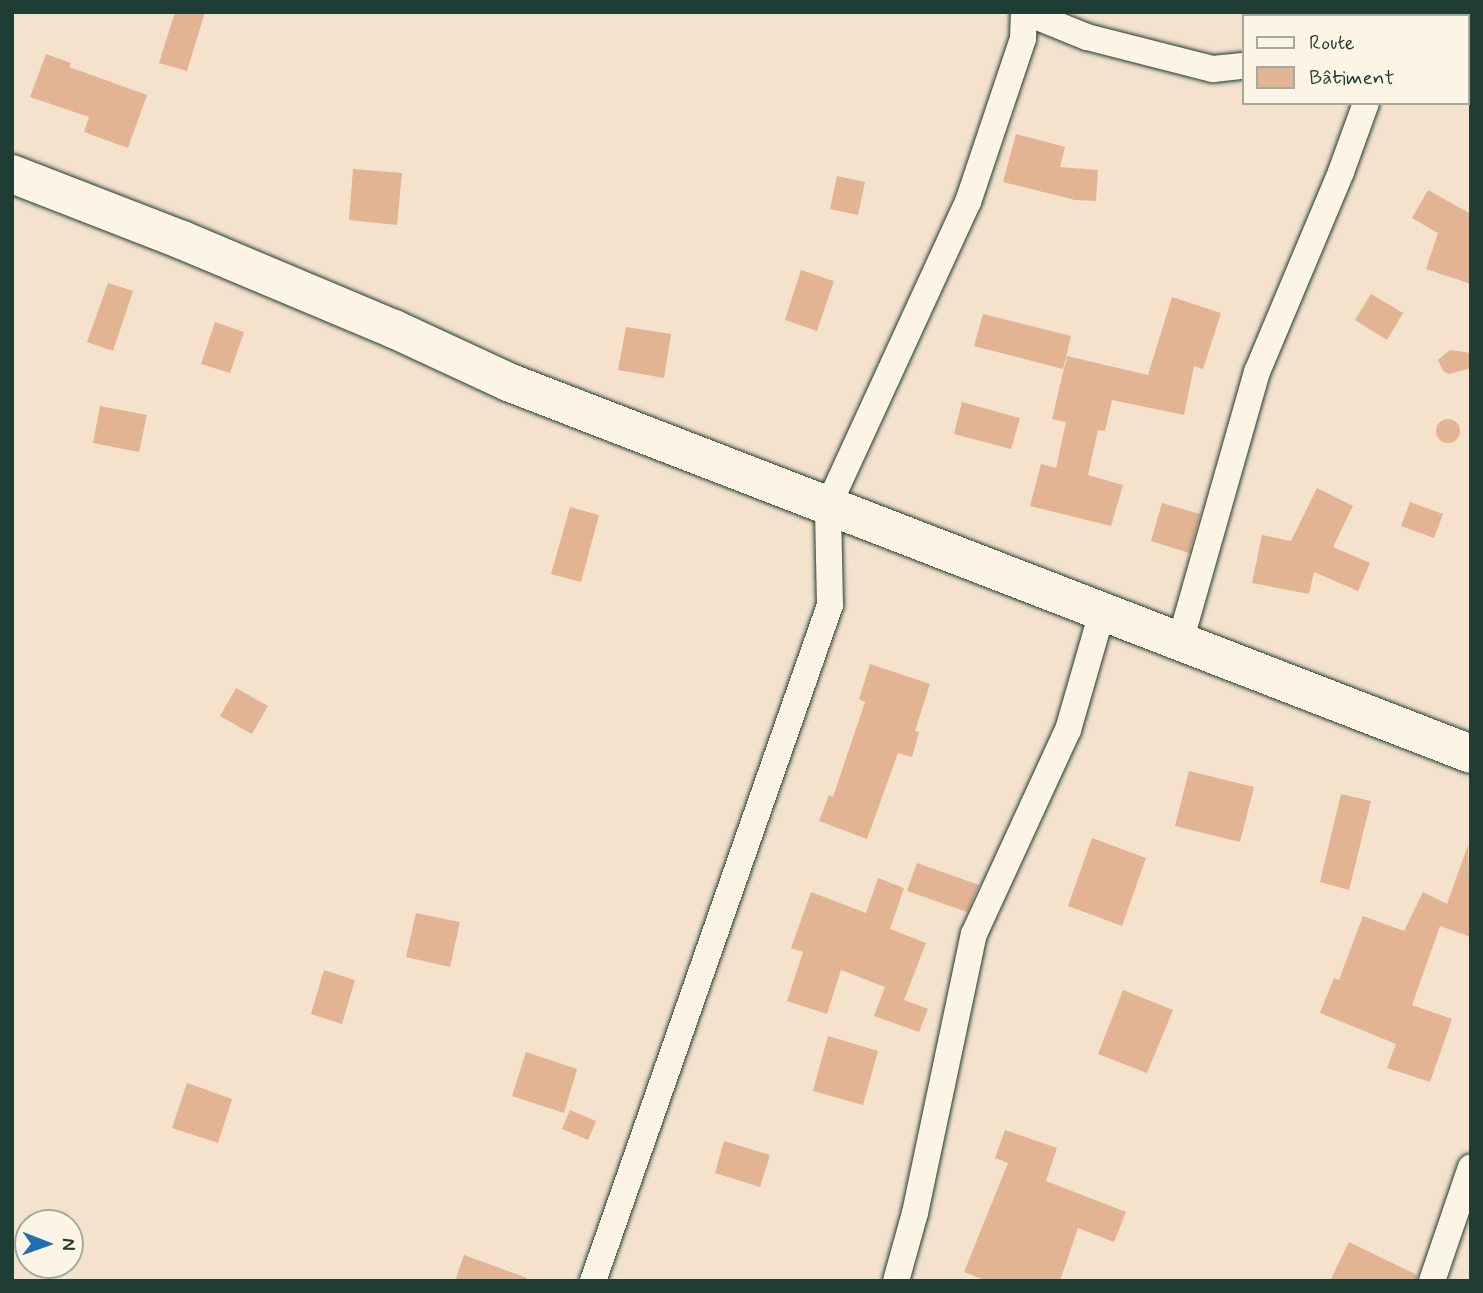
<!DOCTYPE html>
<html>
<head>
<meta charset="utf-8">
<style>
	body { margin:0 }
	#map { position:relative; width:1483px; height:1293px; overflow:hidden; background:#f4e2cc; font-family:Mynerve,sans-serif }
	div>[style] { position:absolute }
	.building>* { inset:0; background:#e2b493 }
	.round { border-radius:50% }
	.roads { filter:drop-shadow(0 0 2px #1f3d34) drop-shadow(0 0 2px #1f3d34) }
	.minor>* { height:26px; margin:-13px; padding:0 13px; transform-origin:13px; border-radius:13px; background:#fcf5e5 }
	.trunk>* { height:38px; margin:-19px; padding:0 19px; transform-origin:19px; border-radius:19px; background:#fcf5e5 }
	span { translate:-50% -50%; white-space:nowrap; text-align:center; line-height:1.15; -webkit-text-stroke:5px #fcf5e5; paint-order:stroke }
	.frame { position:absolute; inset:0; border:14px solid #1f3d34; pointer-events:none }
	.legend { position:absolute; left:1242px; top:14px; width:228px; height:91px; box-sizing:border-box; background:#fcf5e5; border:2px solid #a4ab9e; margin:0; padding:9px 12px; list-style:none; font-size:21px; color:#1f3d34 }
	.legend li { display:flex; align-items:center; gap:14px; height:35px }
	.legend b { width:35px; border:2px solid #a4ab9e }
	.north { position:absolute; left:14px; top:1209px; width:70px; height:70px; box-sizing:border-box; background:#fcf5e5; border:2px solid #a4ab9e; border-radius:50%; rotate:91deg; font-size:19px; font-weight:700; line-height:28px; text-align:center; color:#1f3d34 }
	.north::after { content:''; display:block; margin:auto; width:24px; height:32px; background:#1f6fb2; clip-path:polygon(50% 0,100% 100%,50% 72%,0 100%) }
</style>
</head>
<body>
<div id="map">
	<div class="building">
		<div style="clip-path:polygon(175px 12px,205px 12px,187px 71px,159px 63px)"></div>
		<div style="clip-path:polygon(46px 54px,71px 63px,69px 67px,147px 95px,128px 148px,84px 132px,89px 117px,30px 97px)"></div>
		<div style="clip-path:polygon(1016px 134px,1065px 147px,1060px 167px,1098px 170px,1096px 201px,1075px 200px,1003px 182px)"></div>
		<div style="clip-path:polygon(353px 169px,402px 173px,397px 225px,349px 220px)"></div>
		<div style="clip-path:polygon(837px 176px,865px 182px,858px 215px,830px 209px)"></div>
		<div style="clip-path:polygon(1428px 190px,1471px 214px,1471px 284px,1426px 269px,1438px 233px,1412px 218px)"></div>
		<div style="clip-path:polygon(801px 270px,834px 281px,817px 331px,785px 320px)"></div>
		<div style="clip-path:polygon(108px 283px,133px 291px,113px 351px,87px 342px)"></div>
		<div style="clip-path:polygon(1371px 294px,1403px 313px,1387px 340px,1355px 320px)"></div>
		<div style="clip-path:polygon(1172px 297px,1221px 313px,1203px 369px,1194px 366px,1184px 415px,1112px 400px,1105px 431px,1098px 430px,1088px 475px,1123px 485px,1111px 526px,1030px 506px,1041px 464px,1056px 468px,1066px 422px,1052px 419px,1067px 356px,1148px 375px)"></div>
		<div style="clip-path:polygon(983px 314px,1071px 336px,1063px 369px,974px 346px)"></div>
		<div style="clip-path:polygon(215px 322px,244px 332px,230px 373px,201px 364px)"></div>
		<div style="clip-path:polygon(626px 327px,671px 334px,664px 378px,618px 370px)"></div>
		<div style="clip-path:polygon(1450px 350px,1471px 353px,1471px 368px,1449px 374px,1443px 371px,1438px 360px)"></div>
		<div style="clip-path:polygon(962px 402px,1020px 418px,1011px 449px,954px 434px)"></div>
		<div style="clip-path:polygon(100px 406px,147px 415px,139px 452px,93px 443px)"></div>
		<div class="round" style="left:1436px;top:419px;width:24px;height:24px"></div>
		<div style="clip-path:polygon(1317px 488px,1353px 506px,1333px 547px,1370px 563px,1358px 591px,1314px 572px,1309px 594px,1252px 583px,1262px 535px,1291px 541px)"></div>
		<div style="clip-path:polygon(1410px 502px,1443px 514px,1434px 538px,1401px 526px)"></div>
		<div style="clip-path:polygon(1162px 503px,1200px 514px,1189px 553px,1151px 541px)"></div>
		<div style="clip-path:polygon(570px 507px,599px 515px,581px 582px,551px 574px)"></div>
		<div style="clip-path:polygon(870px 664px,930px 684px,915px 731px,919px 732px,912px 757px,898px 753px,867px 839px,819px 821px,829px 795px,833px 797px,865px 702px,859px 699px)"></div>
		<div style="clip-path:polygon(236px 688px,268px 706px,252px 734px,220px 716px)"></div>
		<div style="clip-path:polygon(1189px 771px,1254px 787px,1240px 842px,1175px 826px)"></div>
		<div style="clip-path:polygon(1341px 794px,1371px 801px,1349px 890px,1320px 882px)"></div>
		<div style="clip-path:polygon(1092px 838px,1146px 858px,1122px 926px,1068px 906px)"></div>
		<div style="clip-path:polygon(1468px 845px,1471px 937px,1440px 926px,1412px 1005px,1452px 1019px,1430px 1082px,1387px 1068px,1396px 1044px,1320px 1013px,1334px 978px,1339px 980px,1363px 916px,1404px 931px,1423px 892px,1447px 904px)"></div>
		<div style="clip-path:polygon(917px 863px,979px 885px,967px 912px,907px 891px)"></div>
		<div style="clip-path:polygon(878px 878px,904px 888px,890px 929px,926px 943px,904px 1000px,928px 1009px,919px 1032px,874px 1016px,885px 987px,841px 970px,827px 1014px,787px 1001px,803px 952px,791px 948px,811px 892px,866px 913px)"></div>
		<div style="clip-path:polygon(416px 913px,460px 922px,450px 967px,406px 957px)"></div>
		<div style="clip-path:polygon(324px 970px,355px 980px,342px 1024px,311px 1014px)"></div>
		<div style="clip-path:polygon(1123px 990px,1173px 1010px,1147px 1073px,1098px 1054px)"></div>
		<div style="clip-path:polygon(828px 1036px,878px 1051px,863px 1105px,813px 1091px)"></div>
		<div style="clip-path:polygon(526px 1052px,577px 1069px,564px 1113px,512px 1096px)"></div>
		<div style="clip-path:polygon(187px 1083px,232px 1099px,218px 1143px,172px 1128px)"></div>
		<div style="clip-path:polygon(570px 1110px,596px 1121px,588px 1140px,562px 1129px)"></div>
		<div style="clip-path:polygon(1005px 1130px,1057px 1148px,1046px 1181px,1126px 1212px,1114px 1242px,1078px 1228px,1060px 1281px,987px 1281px,964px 1272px,1008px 1163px,995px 1158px)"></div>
		<div style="clip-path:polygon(724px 1141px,770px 1155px,760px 1187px,715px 1173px)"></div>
		<div style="clip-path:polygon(1349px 1242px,1417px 1275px,1417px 1281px,1330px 1281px)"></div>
		<div style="clip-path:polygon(464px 1255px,527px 1278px,526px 1281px,455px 1281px)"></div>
	</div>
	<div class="roads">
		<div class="minor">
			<div style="left:1025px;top:12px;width:67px;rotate:22deg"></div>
			<div style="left:1087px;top:37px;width:130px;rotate:14.3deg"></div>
			<div style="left:1213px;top:69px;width:30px;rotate:-6deg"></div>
			<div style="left:1398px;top:16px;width:4px;rotate:-76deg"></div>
			<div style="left:1426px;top:16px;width:9px;rotate:-27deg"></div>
			<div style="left:1180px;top:642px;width:281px;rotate:-74.1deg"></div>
			<div style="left:1257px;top:372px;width:217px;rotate:-67.2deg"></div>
			<div style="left:1341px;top:172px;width:73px;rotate:-70.1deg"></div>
			<div style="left:593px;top:1281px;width:716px;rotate:-70.68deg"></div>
			<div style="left:830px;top:605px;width:99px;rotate:-91.2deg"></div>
			<div style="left:828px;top:506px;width:335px;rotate:-65.3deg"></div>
			<div style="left:968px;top:202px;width:172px;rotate:-71.4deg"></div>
			<div style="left:1023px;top:39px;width:27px;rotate:-88deg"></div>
			<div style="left:896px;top:1281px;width:71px;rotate:-74.4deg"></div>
			<div style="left:915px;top:1213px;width:285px;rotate:-78.1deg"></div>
			<div style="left:974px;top:934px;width:225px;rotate:-65.3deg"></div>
			<div style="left:1068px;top:730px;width:123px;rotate:-73.9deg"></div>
			<div style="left:1432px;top:1281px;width:120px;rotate:-71.1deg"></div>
		</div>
		<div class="trunk">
			<div style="left:12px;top:174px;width:182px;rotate:21.2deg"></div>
			<div style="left:182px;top:240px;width:230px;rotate:22.8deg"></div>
			<div style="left:394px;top:329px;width:126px;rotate:24.9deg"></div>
			<div style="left:508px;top:382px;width:1032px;rotate:21.12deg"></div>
		</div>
	</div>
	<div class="frame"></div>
	<ul class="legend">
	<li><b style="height:9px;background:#fcf5e5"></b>Route</li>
	<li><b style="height:19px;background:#e2b493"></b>Bâtiment</li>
	</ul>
	<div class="north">N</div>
</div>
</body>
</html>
